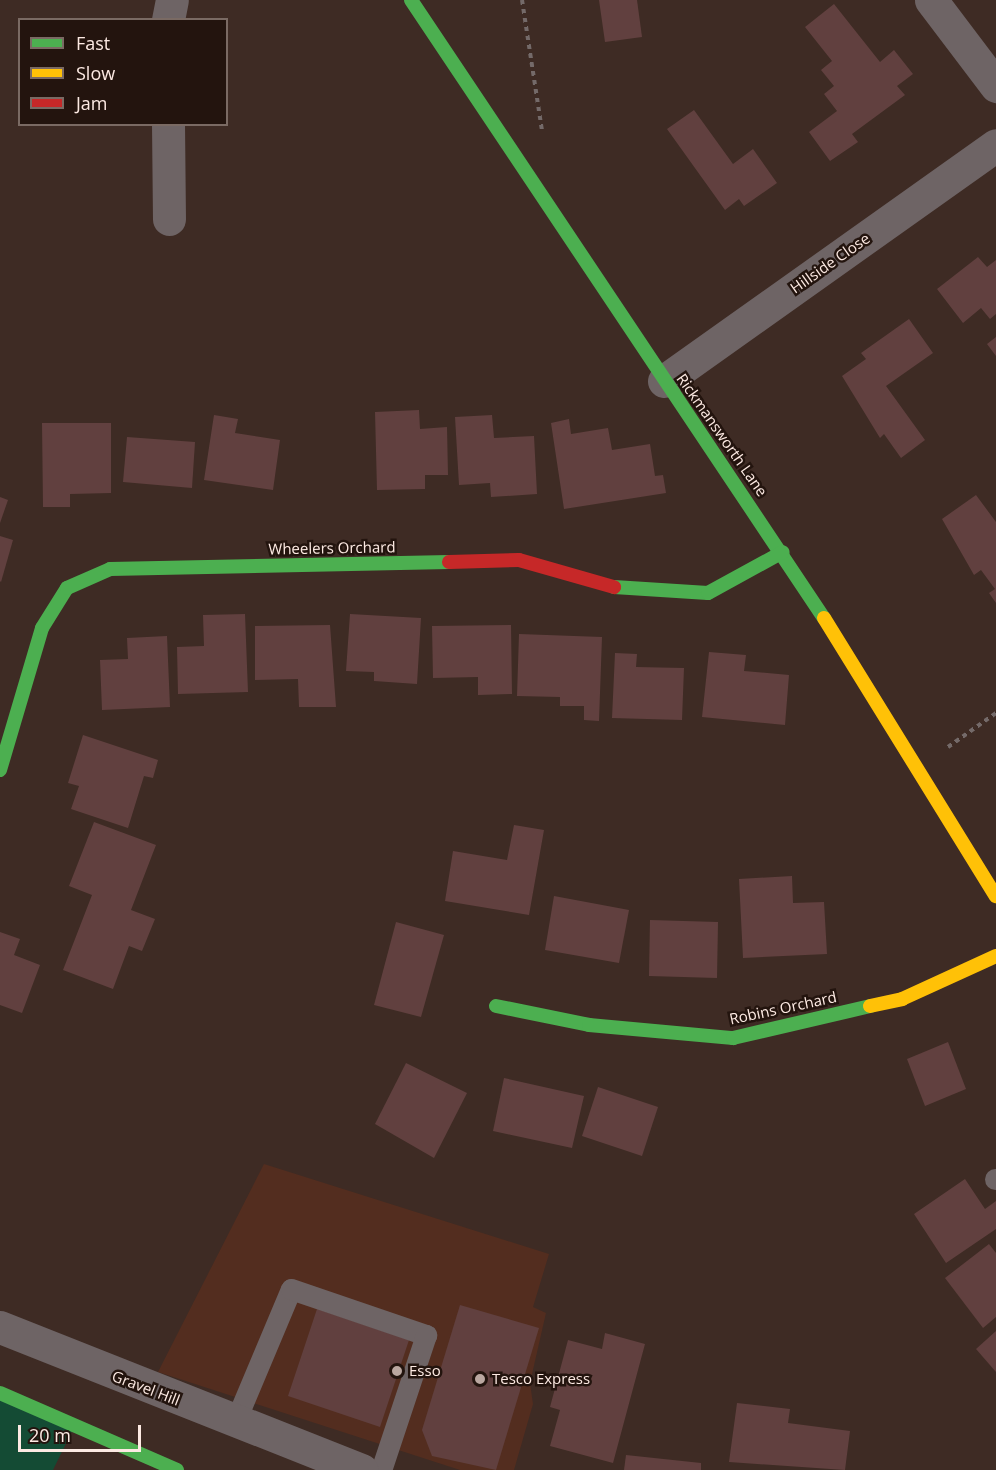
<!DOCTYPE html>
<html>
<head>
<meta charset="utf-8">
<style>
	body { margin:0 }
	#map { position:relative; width:996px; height:1470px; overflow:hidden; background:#3e2b24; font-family:"Open Sans",sans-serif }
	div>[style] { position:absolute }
	.built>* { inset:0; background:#532d1f }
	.green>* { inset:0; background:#144b34 }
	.building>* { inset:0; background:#61403f }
	.path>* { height:4px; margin-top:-2px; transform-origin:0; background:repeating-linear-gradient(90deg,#746a69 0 4.5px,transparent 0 9px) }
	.lane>* { height:21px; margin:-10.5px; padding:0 10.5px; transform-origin:10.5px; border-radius:10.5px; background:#6e6465 }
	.street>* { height:33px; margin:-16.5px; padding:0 16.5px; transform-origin:16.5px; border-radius:16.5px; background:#6e6465 }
	.fast>* { height:14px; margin:-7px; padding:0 7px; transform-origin:7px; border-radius:7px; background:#4caf50 }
	.slow>* { height:14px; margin:-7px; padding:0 7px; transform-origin:7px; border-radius:7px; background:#ffc107 }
	.jam>* { height:14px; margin:-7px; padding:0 7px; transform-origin:7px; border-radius:7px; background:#c62828 }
	.dots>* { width:16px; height:16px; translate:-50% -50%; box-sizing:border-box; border:3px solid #23140e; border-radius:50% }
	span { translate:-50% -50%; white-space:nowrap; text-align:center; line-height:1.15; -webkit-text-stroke:5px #23140e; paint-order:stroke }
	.street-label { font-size:15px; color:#fdeae3 }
	.poi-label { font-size:15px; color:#fdeae3 }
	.left { translate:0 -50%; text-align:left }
	.legend { position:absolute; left:18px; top:18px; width:210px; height:108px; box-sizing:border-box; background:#23140e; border:2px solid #7a6a63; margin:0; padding:8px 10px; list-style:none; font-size:18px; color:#fdeae3 }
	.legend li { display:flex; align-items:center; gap:12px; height:30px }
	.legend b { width:30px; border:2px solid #7a6a63 }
	.scale { position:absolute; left:18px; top:1425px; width:123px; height:27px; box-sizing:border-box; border:3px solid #fdeae3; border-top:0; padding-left:8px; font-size:18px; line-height:21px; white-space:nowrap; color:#fdeae3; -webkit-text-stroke:4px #23140e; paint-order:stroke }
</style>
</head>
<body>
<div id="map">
	<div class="built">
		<div style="clip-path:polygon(264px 1164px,549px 1254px,533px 1307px,546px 1313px,530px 1383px,533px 1404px,514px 1470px,460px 1470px,158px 1372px)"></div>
	</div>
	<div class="green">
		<div style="clip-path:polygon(0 1393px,75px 1425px,53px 1470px,0 1470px)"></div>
	</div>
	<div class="building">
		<div style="clip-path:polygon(599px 0,637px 0,642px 37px,605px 42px)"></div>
		<div style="clip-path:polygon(834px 4px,880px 62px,894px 50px,913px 74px,897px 86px,905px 95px,852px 134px,858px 142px,830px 161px,809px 132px,837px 111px,824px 94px,834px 86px,821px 70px,832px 61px,805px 27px)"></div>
		<div style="clip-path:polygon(694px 110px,733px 164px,753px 149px,777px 183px,744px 206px,739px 199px,725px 210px,667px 129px)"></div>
		<div style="clip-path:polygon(978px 257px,987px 267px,996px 260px,996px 314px,990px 319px,981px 308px,963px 323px,937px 289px)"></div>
		<div style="clip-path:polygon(909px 319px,933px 353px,886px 386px,925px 440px,901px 458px,884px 434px,880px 438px,842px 376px,866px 359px,861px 353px)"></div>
		<div style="clip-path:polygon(996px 337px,996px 356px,987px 344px)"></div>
		<div style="clip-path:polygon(419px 410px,420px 429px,447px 427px,448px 475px,425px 475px,425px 489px,377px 490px,375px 412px)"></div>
		<div style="clip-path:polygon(214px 415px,238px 419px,235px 433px,280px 440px,273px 490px,204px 480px)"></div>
		<div style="clip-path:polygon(492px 415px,494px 438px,534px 436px,537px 494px,491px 497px,490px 483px,459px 485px,455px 417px)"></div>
		<div style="clip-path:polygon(569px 419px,571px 434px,608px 428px,612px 450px,650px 444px,655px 476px,663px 475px,666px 493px,564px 509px,551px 423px)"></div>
		<div style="clip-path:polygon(42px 423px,111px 423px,111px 493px,70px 494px,70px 507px,43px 507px)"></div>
		<div style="clip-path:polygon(127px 437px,195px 442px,192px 488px,123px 482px)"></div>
		<div style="clip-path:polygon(976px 495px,996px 522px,996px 603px,989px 593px,995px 589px,981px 570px,974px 575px,942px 519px)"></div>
		<div style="clip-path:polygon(0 497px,8px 500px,0 523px)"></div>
		<div style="clip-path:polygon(0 536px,13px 540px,1px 582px,0 581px)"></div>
		<div style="clip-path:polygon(245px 614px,248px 692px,178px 694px,177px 647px,204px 646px,203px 615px)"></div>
		<div style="clip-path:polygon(350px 614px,421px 618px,417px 684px,374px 681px,374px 672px,346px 671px)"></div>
		<div style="clip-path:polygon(330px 625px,336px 707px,299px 707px,298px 679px,255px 680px,255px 626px)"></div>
		<div style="clip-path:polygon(511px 625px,512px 694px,478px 695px,478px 677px,433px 678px,432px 626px)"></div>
		<div style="clip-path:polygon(519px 634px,602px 637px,599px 721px,584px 720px,584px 706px,560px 706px,560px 697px,517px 696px)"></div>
		<div style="clip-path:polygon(167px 636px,170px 707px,102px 710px,100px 660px,128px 659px,127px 638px)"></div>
		<div style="clip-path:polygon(709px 652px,746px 655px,744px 671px,789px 675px,785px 725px,702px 717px)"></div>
		<div style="clip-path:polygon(615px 653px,637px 654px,636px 667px,684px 668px,682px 720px,612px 718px)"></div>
		<div style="clip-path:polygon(83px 735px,158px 760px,153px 778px,144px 776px,128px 828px,71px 809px,79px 786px,68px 783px)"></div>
		<div style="clip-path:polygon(94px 822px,156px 845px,131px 910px,155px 919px,142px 951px,129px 946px,113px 989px,63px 970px,92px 895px,69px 886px)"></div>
		<div style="clip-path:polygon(514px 825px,544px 830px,529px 915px,445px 901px,453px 851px,507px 860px)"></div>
		<div style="clip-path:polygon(792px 876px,793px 903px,824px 902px,827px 954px,743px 958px,739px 879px)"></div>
		<div style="clip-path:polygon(554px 896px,629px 910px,619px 963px,545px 950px)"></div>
		<div style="clip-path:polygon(650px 920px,718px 922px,717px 978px,649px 976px)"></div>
		<div style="clip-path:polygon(396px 922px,444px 935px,421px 1017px,374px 1005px)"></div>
		<div style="clip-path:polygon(0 932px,20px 939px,14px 955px,40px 965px,22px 1013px,0 1005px)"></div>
		<div style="clip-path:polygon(948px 1042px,966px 1089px,925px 1106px,907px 1059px)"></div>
		<div style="clip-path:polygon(406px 1063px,467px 1093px,434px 1158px,375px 1124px)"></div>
		<div style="clip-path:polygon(504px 1078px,584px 1096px,572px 1148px,493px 1131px)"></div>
		<div style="clip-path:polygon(598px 1087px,658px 1107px,642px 1156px,582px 1136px)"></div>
		<div style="clip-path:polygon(965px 1179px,985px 1209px,996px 1201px,996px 1229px,946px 1263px,914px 1214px)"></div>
		<div style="clip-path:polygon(989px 1244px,996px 1253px,996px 1317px,983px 1328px,945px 1278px)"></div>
		<div style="clip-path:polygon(460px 1305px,539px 1328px,496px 1470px,432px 1456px,422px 1430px)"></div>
		<div style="clip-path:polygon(317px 1309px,409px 1340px,380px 1427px,288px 1396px)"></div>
		<div style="clip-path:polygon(996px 1331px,996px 1372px,976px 1349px)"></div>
		<div style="clip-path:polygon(605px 1333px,645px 1344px,613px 1463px,550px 1446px,560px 1410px,550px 1407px,568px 1340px,602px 1349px)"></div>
		<div style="clip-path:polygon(737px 1403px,790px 1409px,788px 1423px,850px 1431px,845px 1470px,729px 1462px)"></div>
		<div style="clip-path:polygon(626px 1455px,701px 1463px,701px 1470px,624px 1470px)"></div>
	</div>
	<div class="path">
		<div style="left:522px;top:0;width:132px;rotate:81.3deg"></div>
		<div style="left:948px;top:747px;width:59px;rotate:-35.3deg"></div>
	</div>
	<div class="lane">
		<div style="left:995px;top:1179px;width:1px"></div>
		<div style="left:235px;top:1422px;width:144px;rotate:-67.2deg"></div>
		<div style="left:291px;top:1289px;width:143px;rotate:18.8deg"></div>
		<div style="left:426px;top:1335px;width:142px;rotate:108.4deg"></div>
	</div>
	<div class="street">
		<div style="left:931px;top:0;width:108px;rotate:52.9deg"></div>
		<div style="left:168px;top:20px;width:20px;rotate:-79deg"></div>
		<div style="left:168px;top:124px;width:95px;rotate:89.4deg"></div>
		<div style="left:664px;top:381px;width:407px;rotate:-35.4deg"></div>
		<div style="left:0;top:1327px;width:389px;rotate:21.6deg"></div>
	</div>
	<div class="fast">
		<div style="left:411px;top:0;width:743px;rotate:56.25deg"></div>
		<div style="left:614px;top:587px;width:94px;rotate:3.7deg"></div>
		<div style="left:708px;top:593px;width:85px;rotate:-28.7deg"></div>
		<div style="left:0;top:770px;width:148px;rotate:-73.5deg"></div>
		<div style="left:42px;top:628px;width:47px;rotate:-58deg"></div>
		<div style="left:67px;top:588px;width:47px;rotate:-23.8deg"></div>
		<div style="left:110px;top:569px;width:339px;rotate:-1.2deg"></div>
		<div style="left:496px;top:1006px;width:95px;rotate:11.5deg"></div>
		<div style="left:589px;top:1025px;width:145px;rotate:5.2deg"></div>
		<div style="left:733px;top:1038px;width:141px;rotate:-13.1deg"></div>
		<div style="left:0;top:1393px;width:193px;rotate:23.5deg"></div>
	</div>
	<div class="slow">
		<div style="left:824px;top:618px;width:327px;rotate:58.3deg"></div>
		<div style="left:870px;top:1006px;width:33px;rotate:-12deg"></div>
		<div style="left:902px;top:999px;width:103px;rotate:-24.6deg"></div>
	</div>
	<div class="jam">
		<div style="left:449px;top:562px;width:70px;rotate:-1.6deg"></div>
		<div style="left:519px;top:560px;width:99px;rotate:15.9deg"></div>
	</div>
	<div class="dots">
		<div style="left:397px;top:1371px;background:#baa7a0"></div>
		<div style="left:480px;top:1379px;background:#baa7a0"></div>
	</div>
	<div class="street-label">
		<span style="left:830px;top:263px;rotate:-35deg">Hillside Close</span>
		<span style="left:722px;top:435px;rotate:55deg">Rickmansworth Lane</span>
		<span style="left:332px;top:548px;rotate:-1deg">Wheelers Orchard</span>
		<span style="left:783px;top:1008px;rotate:-12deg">Robins Orchard</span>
		<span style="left:146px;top:1388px;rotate:21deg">Gravel Hill</span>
	</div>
	<div class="poi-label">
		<span class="left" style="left:409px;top:1371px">Esso</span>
		<span class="left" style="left:492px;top:1379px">Tesco Express</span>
	</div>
	<ul class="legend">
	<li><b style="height:8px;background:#4caf50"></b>Fast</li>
	<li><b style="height:8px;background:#ffc107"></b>Slow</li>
	<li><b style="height:8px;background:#c62828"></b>Jam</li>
	</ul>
	<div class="scale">20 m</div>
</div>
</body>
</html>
